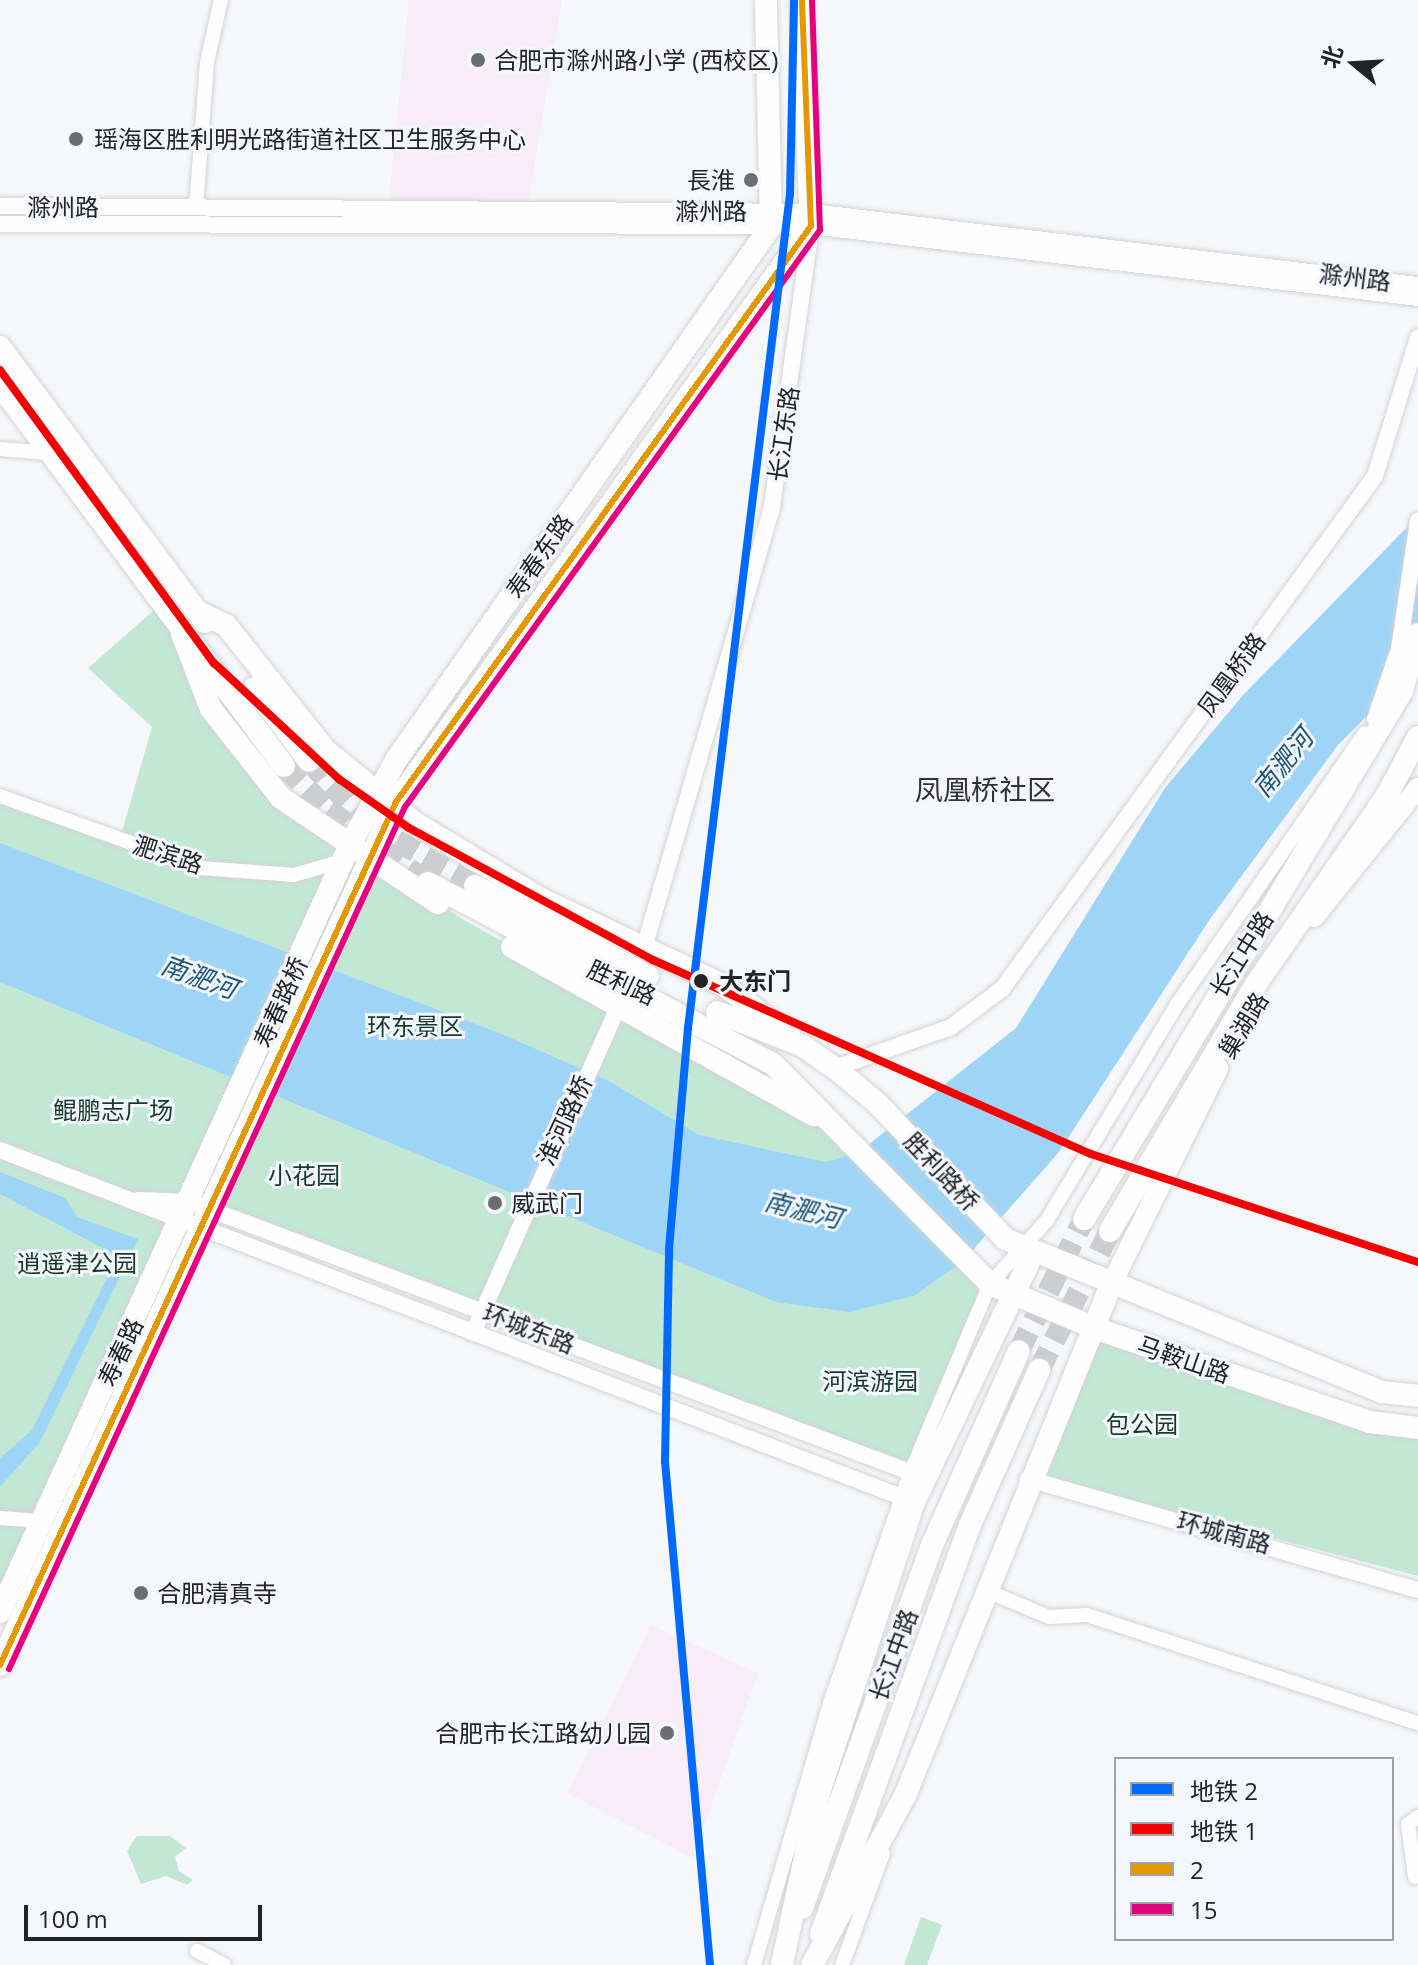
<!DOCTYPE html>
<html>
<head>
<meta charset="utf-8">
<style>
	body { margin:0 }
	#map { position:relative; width:1418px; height:1965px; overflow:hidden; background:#f5f7fa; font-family:"Open Sans","Noto Sans SC",sans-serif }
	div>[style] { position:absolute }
	.education>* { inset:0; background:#f8edf7 }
	.green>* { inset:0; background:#c2e7d4 }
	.water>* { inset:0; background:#9ed5f7 }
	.trunk-tunnel>* { height:22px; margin-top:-11px; transform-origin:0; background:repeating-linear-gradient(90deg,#cbcdcf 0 22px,transparent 0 33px) }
	.roads { filter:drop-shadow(0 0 2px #d2d3d5) drop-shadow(0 0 2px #d2d3d5) }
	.minor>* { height:14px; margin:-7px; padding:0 7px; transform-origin:7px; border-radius:7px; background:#fefefe }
	.tertiary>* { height:16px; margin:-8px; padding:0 8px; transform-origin:8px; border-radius:8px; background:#fefefe }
	.secondary>* { height:20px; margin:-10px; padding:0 10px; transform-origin:10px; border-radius:10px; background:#fefefe }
	.primary>* { height:22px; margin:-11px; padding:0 11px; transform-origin:11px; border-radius:11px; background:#fefefe }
	.trunk>* { height:22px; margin:-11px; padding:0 11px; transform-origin:11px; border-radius:11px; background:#fefefe }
	.bus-1>* { height:6px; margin:-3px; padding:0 3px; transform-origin:3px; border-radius:3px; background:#e29904 }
	.bus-2>* { height:6px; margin:-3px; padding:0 3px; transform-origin:3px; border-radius:3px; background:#e5007d }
	.metro-1>* { height:8px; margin:-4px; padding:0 4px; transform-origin:4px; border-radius:4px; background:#006bfa }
	.metro-2>* { height:8px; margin:-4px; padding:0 4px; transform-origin:4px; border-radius:4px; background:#f50000 }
	.dots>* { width:22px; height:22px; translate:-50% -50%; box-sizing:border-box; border:4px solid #f3f6fc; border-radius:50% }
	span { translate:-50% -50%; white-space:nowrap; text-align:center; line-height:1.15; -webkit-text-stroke:6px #f3f6fc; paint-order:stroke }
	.poi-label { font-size:24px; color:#222325 }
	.left { translate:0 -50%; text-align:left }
	.right { translate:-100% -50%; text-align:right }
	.street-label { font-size:24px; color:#222325 }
	.stop-label { font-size:24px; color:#222325; font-weight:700 }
	.park-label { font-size:24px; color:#173a28 }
	.water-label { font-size:26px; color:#1b5776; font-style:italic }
	.quarter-label { font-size:28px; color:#303136 }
	.legend { position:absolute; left:1114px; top:1757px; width:280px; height:184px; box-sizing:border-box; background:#f3f6fc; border:2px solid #9fa2a6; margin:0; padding:10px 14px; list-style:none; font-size:24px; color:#222325 }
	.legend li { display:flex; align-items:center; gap:16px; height:40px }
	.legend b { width:40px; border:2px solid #9fa2a6 }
	.north { position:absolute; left:1314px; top:24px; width:80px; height:80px; -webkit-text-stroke:6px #f3f6fc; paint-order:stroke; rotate:288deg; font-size:22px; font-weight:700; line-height:32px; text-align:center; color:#222325 }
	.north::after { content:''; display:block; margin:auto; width:28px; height:36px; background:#222325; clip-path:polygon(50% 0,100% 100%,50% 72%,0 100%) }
	.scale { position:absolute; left:24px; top:1905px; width:238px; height:36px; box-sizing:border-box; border:4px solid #222325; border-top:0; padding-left:10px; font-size:24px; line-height:28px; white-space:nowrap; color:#222325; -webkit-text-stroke:6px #f3f6fc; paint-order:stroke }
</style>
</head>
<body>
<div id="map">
	<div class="education">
		<div style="clip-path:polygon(409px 0,562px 0,527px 210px,388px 209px)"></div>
		<div style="clip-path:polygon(651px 1625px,758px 1673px,693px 1858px,567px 1793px)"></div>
	</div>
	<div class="green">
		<div style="clip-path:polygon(160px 605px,211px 710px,281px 798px,349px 847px,0 1612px,0 796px,120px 838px,152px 727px,88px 668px)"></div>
		<div style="clip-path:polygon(367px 858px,464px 920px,839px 1129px,990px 1284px,910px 1474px,208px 1209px)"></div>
		<div style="clip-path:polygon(1097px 1329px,1418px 1428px,1418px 1576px,1030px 1474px)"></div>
		<div style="clip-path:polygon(137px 1836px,170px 1836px,186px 1848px,175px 1857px,179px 1871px,193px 1880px,187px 1885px,166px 1876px,141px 1884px,127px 1851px)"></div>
		<div style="clip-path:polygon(921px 1917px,942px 1925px,927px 1965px,904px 1965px)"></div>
	</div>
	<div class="water">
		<div style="clip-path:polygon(1418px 516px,1418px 665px,1338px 745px,1210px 919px,1059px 1152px,964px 1260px,914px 1296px,850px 1312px,776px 1302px,0 982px,0 843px,504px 1035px,609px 1081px,699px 1135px,826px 1162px,858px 1153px,1016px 1028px,1165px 788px,1244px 694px)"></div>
		<div style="clip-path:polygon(0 1172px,65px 1198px,77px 1217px,138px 1239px,40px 1442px,0 1487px,0 1458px,32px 1430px,118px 1256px,0 1194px)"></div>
	</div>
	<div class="trunk-tunnel">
		<div style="left:309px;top:761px;width:86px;rotate:46.9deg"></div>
		<div style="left:368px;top:824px;width:124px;rotate:30.1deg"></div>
		<div style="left:284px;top:766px;width:62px;rotate:45deg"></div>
		<div style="left:328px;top:810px;width:124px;rotate:36.1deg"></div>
		<div style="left:1019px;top:1351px;width:147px;rotate:-63.8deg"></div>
		<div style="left:1039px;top:1370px;width:156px;rotate:-62.9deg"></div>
	</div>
	<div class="roads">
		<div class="minor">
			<div style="left:196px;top:208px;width:146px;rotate:-85.7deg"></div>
			<div style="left:207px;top:62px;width:64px;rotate:-77.3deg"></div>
			<div style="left:0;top:449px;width:50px;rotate:4.6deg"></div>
			<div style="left:0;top:796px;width:214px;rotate:19.7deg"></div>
			<div style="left:201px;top:868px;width:93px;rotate:4.3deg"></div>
			<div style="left:294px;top:875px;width:50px;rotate:-16.3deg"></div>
			<div style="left:0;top:1518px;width:42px;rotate:4.1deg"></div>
			<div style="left:985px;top:1590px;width:69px;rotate:22.9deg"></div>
			<div style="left:1049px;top:1617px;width:38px;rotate:-3deg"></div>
			<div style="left:1087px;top:1615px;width:348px;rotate:18.1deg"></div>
			<div style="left:1415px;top:1877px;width:53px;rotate:-97.5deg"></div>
			<div style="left:1408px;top:1824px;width:12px;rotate:-35deg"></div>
			<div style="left:197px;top:1951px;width:30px;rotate:27deg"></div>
			<div style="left:754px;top:1965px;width:273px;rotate:-73.8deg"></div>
			<div style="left:830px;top:1703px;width:243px;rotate:-70.7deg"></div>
			<div style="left:910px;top:1474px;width:206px;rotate:-67.2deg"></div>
			<div style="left:990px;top:1284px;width:86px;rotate:-48.3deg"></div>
			<div style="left:1047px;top:1220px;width:253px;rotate:-58.9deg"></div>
			<div style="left:1178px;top:1003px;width:328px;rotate:-55.3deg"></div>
			<div style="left:842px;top:1965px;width:119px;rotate:-69.9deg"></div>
		</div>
		<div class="tertiary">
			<div style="left:0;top:206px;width:812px;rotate:0.42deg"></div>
			<div style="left:812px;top:212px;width:610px;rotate:6.87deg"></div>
			<div style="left:0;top:224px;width:811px;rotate:0.14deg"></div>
			<div style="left:811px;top:226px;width:611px;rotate:6.76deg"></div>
			<div style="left:1375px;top:719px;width:74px;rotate:-71.1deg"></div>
			<div style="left:1399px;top:649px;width:130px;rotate:-81.6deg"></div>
			<div style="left:644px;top:948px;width:460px;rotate:-73.8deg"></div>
			<div style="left:772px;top:506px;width:282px;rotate:-82deg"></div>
			<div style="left:835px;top:1068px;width:123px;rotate:-19.5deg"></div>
			<div style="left:951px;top:1027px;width:64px;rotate:-36.7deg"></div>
			<div style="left:1002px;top:989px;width:634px;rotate:-53.98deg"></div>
			<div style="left:1375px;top:476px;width:145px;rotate:-72.7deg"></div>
			<div style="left:0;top:1150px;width:979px;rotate:21.06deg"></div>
			<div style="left:139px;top:1200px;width:51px;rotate:2.2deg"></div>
			<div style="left:190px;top:1202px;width:783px;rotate:20.56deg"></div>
			<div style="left:473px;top:1333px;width:359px;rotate:-66deg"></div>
			<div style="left:1028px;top:1479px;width:405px;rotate:15.9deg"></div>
		</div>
		<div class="secondary">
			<div style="left:1314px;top:917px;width:166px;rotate:-51.1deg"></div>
			<div style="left:1110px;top:1287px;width:244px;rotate:-63.7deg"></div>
		</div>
		<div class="primary">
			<div style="left:1402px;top:691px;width:59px;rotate:-74.3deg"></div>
			<div style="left:0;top:1612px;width:841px;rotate:-65.48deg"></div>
			<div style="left:349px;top:847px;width:99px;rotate:-61.6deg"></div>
			<div style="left:396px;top:760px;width:653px;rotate:-54.92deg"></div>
			<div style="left:771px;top:226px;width:226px;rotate:-91.3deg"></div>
			<div style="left:0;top:1665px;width:950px;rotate:-65.35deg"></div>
			<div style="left:396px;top:802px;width:710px;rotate:-54.23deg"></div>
			<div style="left:811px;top:226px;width:226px;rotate:-92.3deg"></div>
		</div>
		<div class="trunk">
			<div style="left:0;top:347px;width:343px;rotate:53.3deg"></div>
			<div style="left:0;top:385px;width:475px;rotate:53.3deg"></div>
			<div style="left:198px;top:612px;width:31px;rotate:25deg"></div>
			<div style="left:226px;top:625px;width:159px;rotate:51.6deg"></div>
			<div style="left:325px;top:750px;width:116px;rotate:39deg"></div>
			<div style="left:415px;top:823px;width:147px;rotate:31.1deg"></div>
			<div style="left:541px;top:899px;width:204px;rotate:25.3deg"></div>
			<div style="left:725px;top:986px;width:81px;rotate:37.4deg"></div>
			<div style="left:182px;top:634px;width:80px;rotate:68.9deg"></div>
			<div style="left:211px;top:709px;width:113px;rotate:51.8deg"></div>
			<div style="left:281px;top:798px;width:189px;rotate:33.8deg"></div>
			<div style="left:254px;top:688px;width:91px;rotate:53deg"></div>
			<div style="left:428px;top:883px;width:390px;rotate:27.7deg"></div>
			<div style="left:773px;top:1064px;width:309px;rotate:45.4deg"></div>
			<div style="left:990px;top:1284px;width:116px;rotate:22.8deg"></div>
			<div style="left:1097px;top:1329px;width:288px;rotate:18.8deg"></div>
			<div style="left:1370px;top:1422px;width:48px;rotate:7.1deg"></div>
			<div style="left:475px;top:886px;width:195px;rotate:27.5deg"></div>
			<div style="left:512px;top:947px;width:346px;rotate:29.1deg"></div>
			<div style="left:717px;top:1012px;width:92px;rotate:21.6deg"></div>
			<div style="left:803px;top:1046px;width:39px;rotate:35deg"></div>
			<div style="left:835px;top:1068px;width:56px;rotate:39.9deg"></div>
			<div style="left:878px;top:1104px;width:185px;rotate:46.7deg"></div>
			<div style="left:1005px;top:1239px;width:407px;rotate:22.1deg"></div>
			<div style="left:1382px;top:1392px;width:36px;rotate:6deg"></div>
			<div style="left:1084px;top:1219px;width:616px;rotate:-58.94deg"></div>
			<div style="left:1110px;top:1231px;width:287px;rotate:-59.4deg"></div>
			<div style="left:1256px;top:984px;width:228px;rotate:-55.2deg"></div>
			<div style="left:1386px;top:797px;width:68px;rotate:-61.9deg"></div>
			<div style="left:802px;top:1908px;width:388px;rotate:-70.3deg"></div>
			<div style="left:933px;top:1543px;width:210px;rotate:-65.9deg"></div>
			<div style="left:821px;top:1934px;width:435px;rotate:-70deg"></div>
			<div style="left:970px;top:1525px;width:170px;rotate:-66deg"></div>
			<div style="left:782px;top:1964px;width:172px;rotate:-77.9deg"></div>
			<div style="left:818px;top:1796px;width:309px;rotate:-71.9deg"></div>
			<div style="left:914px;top:1502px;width:277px;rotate:-64.4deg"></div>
			<div style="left:812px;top:1965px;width:193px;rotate:-61.2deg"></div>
			<div style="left:905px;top:1796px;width:549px;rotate:-68.06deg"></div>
		</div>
	</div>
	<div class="bus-1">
		<div style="left:0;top:1665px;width:950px;rotate:-65.35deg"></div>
		<div style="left:396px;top:802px;width:710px;rotate:-54.23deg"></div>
		<div style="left:811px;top:226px;width:226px;rotate:-92.3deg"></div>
	</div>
	<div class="bus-2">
		<div style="left:9px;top:1669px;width:949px;rotate:-65.33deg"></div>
		<div style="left:405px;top:807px;width:711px;rotate:-54.27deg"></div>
		<div style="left:820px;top:230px;width:230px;rotate:-92deg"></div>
	</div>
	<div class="metro-1">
		<div style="left:710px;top:1965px;width:505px;rotate:-95.11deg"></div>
		<div style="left:665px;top:1462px;width:213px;rotate:-88.9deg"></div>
		<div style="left:669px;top:1249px;width:222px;rotate:-85.1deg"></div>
		<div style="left:688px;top:1028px;width:840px;rotate:-83.03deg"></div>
		<div style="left:790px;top:194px;width:194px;rotate:-88.8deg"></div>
	</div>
	<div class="metro-2">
		<div style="left:0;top:370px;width:363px;rotate:53.9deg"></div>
		<div style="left:214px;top:663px;width:171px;rotate:42.9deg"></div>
		<div style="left:339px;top:779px;width:85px;rotate:35deg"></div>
		<div style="left:409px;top:828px;width:277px;rotate:28.4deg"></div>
		<div style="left:653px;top:960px;width:479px;rotate:23.9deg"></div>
		<div style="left:1091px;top:1154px;width:344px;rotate:18.3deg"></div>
	</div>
	<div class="dots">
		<div style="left:478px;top:60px;background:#6c6d70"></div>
		<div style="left:76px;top:139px;background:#6c6d70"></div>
		<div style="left:751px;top:180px;background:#6c6d70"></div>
		<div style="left:701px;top:981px;background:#222325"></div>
		<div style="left:495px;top:1203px;background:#6c6d70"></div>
		<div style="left:141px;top:1593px;background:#6c6d70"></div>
		<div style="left:667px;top:1733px;background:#6c6d70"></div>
	</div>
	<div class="poi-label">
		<span class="left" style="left:494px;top:60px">合肥市滁州路小学 (西校区)</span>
		<span class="left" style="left:94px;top:139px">瑶海区胜利明光路街道社区卫生服务中心</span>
		<span class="right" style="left:735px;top:180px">長淮</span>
		<span class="left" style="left:511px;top:1203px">威武门</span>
		<span class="left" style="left:157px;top:1593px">合肥清真寺</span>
		<span class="right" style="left:651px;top:1733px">合肥市长江路幼儿园</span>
	</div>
	<div class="street-label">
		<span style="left:63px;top:207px">滁州路</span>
		<span style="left:711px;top:211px">滁州路</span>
		<span style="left:1355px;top:277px;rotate:7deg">滁州路</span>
		<span style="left:783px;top:434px;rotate:-82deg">长江东路</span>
		<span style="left:539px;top:556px;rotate:-55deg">寿春东路</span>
		<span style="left:1231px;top:674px;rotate:-54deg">凤凰桥路</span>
		<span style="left:168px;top:854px;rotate:18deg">淝滨路</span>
		<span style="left:1241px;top:954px;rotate:-58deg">长江中路</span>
		<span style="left:622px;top:982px;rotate:25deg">胜利路</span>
		<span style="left:280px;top:1002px;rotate:-66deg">寿春路桥</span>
		<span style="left:1243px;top:1025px;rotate:-59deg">巢湖路</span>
		<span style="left:564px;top:1120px;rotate:-65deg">淮河路桥</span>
		<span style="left:942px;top:1171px;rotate:47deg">胜利路桥</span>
		<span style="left:529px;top:1328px;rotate:21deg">环城东路</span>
		<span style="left:120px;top:1352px;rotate:-65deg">寿春路</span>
		<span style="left:1184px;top:1359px;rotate:19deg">马鞍山路</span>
		<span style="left:1224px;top:1532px;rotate:15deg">环城南路</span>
		<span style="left:893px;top:1655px;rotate:-70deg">长江中路</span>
	</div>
	<div class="stop-label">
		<span class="left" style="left:719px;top:981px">大东门</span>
	</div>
	<div class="park-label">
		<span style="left:415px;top:1026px">环东景区</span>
		<span style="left:113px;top:1110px">鲲鹏志广场</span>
		<span style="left:304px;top:1175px">小花园</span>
		<span style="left:77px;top:1263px">逍遥津公园</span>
		<span style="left:870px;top:1381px">河滨游园</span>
		<span style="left:1142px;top:1424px">包公园</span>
	</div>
	<div class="water-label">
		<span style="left:1283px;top:763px;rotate:-51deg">南淝河</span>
		<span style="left:199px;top:977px;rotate:20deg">南淝河</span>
		<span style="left:803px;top:1210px;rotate:14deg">南淝河</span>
	</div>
	<div class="quarter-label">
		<span style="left:985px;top:789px">凤凰桥社区</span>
	</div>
	<ul class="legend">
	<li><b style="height:10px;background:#006bfa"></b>地铁 2</li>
	<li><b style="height:10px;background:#f50000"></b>地铁 1</li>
	<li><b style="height:10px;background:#e29904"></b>2</li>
	<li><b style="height:10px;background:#e5007d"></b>15</li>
	</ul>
	<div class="north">北</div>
	<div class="scale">100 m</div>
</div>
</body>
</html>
